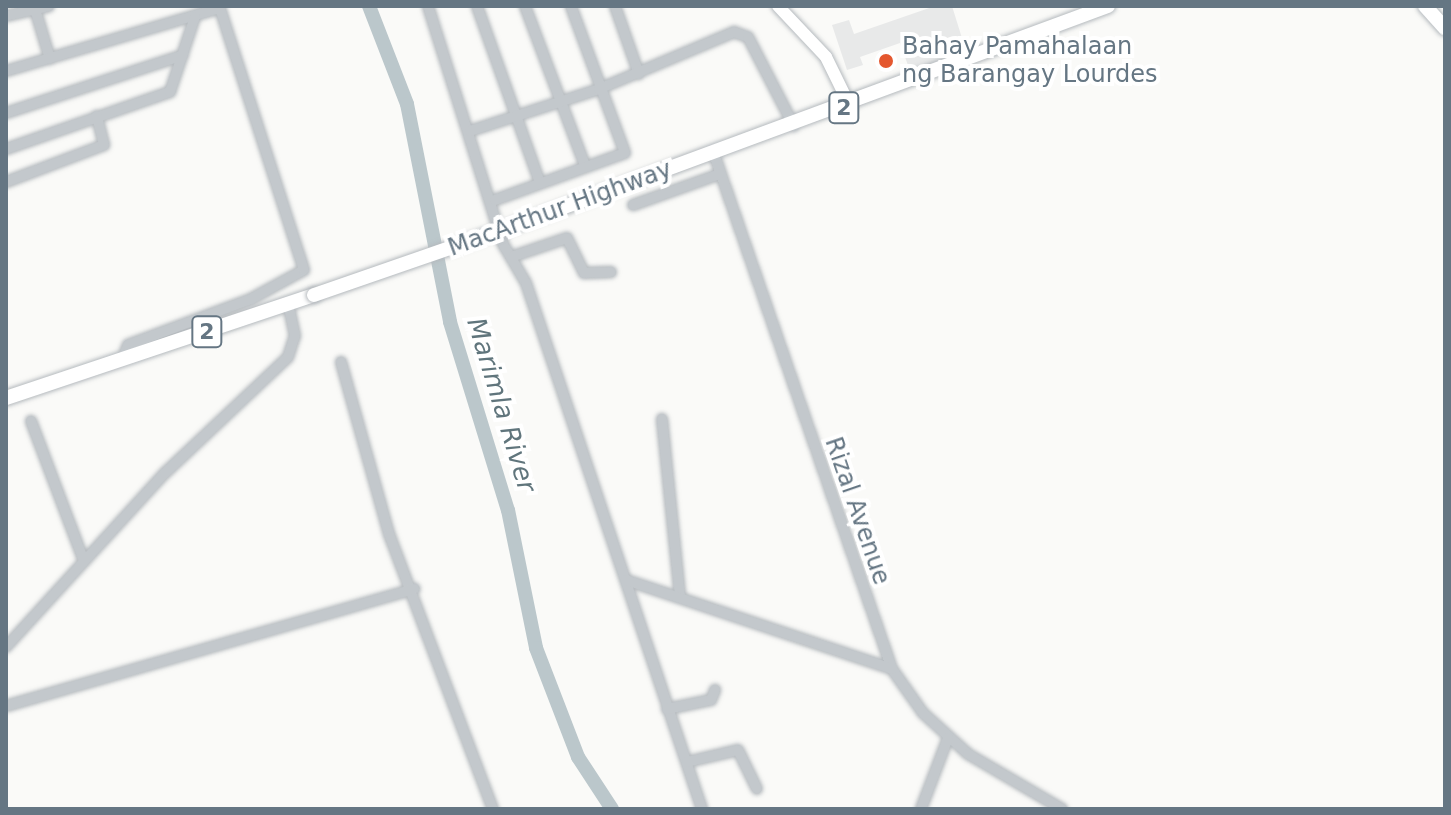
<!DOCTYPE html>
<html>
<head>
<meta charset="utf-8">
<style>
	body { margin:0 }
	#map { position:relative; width:1451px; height:815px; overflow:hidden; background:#fafaf8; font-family:"DejaVu Sans",sans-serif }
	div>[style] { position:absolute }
	.built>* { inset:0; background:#e8e9e9 }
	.river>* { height:14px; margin:-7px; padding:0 7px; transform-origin:7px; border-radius:7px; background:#bbc7cb }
	.roads { filter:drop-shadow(0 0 2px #b5babe) drop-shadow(0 0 2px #b5babe) }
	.minor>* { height:10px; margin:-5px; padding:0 5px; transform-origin:5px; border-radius:5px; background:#c3c8cc }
	.major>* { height:12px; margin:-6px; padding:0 6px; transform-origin:6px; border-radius:6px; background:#fff }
	.highway>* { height:14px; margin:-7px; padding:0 7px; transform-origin:7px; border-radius:7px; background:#fff }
	.bridges { filter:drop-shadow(0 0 2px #b4b9bd) drop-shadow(0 0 2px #b4b9bd) }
	.highway-bridge>* { height:14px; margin:-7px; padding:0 7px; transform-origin:7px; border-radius:7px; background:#fff }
	.dots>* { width:22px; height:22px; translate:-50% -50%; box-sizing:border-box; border:4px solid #fff; border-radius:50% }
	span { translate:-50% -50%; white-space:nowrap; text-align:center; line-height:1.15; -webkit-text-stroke:8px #fff; paint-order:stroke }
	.shield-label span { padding:2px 6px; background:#fff; border:2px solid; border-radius:6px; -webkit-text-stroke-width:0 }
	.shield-label { font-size:22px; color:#657683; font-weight:700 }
	.poi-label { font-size:24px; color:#657683 }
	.left { translate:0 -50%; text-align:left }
	.street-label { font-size:24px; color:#657683 }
	.water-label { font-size:26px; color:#60757c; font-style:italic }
	.frame { position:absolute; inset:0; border:8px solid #657683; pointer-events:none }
</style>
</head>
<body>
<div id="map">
	<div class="built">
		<div style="clip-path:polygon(935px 6px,952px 6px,966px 51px,910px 71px,900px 43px,860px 57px,863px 65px,847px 70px,832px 25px,849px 20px,854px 34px)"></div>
	</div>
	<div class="river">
		<div style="left:369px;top:6px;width:105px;rotate:68.8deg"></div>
		<div style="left:407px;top:104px;width:222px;rotate:78.8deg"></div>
		<div style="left:450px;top:322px;width:197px;rotate:72.9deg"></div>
		<div style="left:508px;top:510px;width:141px;rotate:78.5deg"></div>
		<div style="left:536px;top:648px;width:117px;rotate:68.9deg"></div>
		<div style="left:578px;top:757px;width:62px;rotate:56.8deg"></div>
	</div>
	<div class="roads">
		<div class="minor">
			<div style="left:428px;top:6px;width:250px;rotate:72.5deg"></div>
			<div style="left:503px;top:244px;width:45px;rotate:59.5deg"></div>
			<div style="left:526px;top:283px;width:555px;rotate:71.5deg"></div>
			<div style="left:477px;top:6px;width:188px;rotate:70.4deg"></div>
			<div style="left:525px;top:6px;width:171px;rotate:69.4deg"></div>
			<div style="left:615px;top:6px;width:72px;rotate:70.6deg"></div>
			<div style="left:35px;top:9px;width:52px;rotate:73.3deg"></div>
			<div style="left:6px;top:16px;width:44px;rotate:-13.1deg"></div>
			<div style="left:6px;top:71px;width:223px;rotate:-16.4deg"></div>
			<div style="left:6px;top:113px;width:186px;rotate:-18.1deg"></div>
			<div style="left:470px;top:131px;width:136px;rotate:-18deg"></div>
			<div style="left:599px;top:89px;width:147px;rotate:-22.9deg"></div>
			<div style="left:734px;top:32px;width:15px;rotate:20deg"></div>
			<div style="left:748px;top:37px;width:100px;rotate:62.7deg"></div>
			<div style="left:6px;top:149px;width:174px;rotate:-19.2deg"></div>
			<div style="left:170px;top:92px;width:79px;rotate:-71.6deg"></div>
			<div style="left:714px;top:154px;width:545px;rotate:70.93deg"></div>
			<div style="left:892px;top:669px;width:54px;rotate:54.8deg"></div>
			<div style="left:923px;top:713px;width:61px;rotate:42.3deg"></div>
			<div style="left:968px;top:754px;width:109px;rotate:30.3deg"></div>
			<div style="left:6px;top:182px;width:105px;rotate:-20.7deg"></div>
			<div style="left:104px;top:145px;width:30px;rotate:-104deg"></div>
			<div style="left:495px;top:200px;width:138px;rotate:-19.9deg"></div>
			<div style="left:625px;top:153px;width:157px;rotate:-110.2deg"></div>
			<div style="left:633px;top:205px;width:92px;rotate:-19.6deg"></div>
			<div style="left:514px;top:256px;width:56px;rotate:-18.8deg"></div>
			<div style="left:567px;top:238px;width:39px;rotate:64deg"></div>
			<div style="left:584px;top:273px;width:27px;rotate:-2deg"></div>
			<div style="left:122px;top:360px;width:16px;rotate:-68deg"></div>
			<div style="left:128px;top:345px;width:131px;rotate:-20.5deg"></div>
			<div style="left:251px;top:299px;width:60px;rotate:-28.7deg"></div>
			<div style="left:304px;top:270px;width:277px;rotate:-107.8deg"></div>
			<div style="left:341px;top:362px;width:179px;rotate:74.4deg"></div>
			<div style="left:389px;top:534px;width:294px;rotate:69.3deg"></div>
			<div style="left:662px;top:419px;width:177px;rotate:84.2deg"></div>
			<div style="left:31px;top:421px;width:150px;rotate:69.3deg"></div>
			<div style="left:626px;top:580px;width:280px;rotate:18.5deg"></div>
			<div style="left:6px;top:647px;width:236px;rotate:-47.6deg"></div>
			<div style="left:165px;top:473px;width:169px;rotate:-43.3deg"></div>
			<div style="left:288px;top:357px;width:22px;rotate:-72deg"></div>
			<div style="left:295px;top:336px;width:33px;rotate:-102deg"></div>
			<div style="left:6px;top:706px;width:425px;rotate:-16deg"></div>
			<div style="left:667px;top:709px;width:45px;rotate:-11.6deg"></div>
			<div style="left:711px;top:700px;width:11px;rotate:-68deg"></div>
			<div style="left:687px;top:762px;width:52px;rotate:-13.2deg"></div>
			<div style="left:738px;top:750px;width:43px;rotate:64deg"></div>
			<div style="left:921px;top:809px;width:76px;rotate:-69.2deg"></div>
		</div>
		<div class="major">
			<div style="left:778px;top:6px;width:70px;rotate:46.7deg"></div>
			<div style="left:826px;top:57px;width:55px;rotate:63.9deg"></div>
		</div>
		<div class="highway">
			<div style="left:1425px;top:6px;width:30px;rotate:48deg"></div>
			<div style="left:502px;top:230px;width:646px;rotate:-20.29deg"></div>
			<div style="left:6px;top:398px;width:325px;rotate:-18.5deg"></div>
		</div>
	</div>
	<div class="bridges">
		<div class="highway-bridge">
			<div style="left:314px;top:295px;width:199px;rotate:-19.1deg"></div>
		</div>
	</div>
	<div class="dots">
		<div style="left:886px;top:61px;background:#e4572e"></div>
	</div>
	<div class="shield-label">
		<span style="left:844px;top:108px">2</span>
		<span style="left:207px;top:332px">2</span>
	</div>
	<div class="poi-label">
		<span class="left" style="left:902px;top:61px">Bahay Pamahalaan<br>ng Barangay Lourdes</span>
	</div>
	<div class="street-label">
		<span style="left:560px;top:209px;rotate:-20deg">MacArthur Highway</span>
		<span style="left:857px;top:511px;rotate:71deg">Rizal Avenue</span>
	</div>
	<div class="water-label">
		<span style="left:501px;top:405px;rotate:73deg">Marimla River</span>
	</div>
	<div class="frame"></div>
</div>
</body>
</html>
